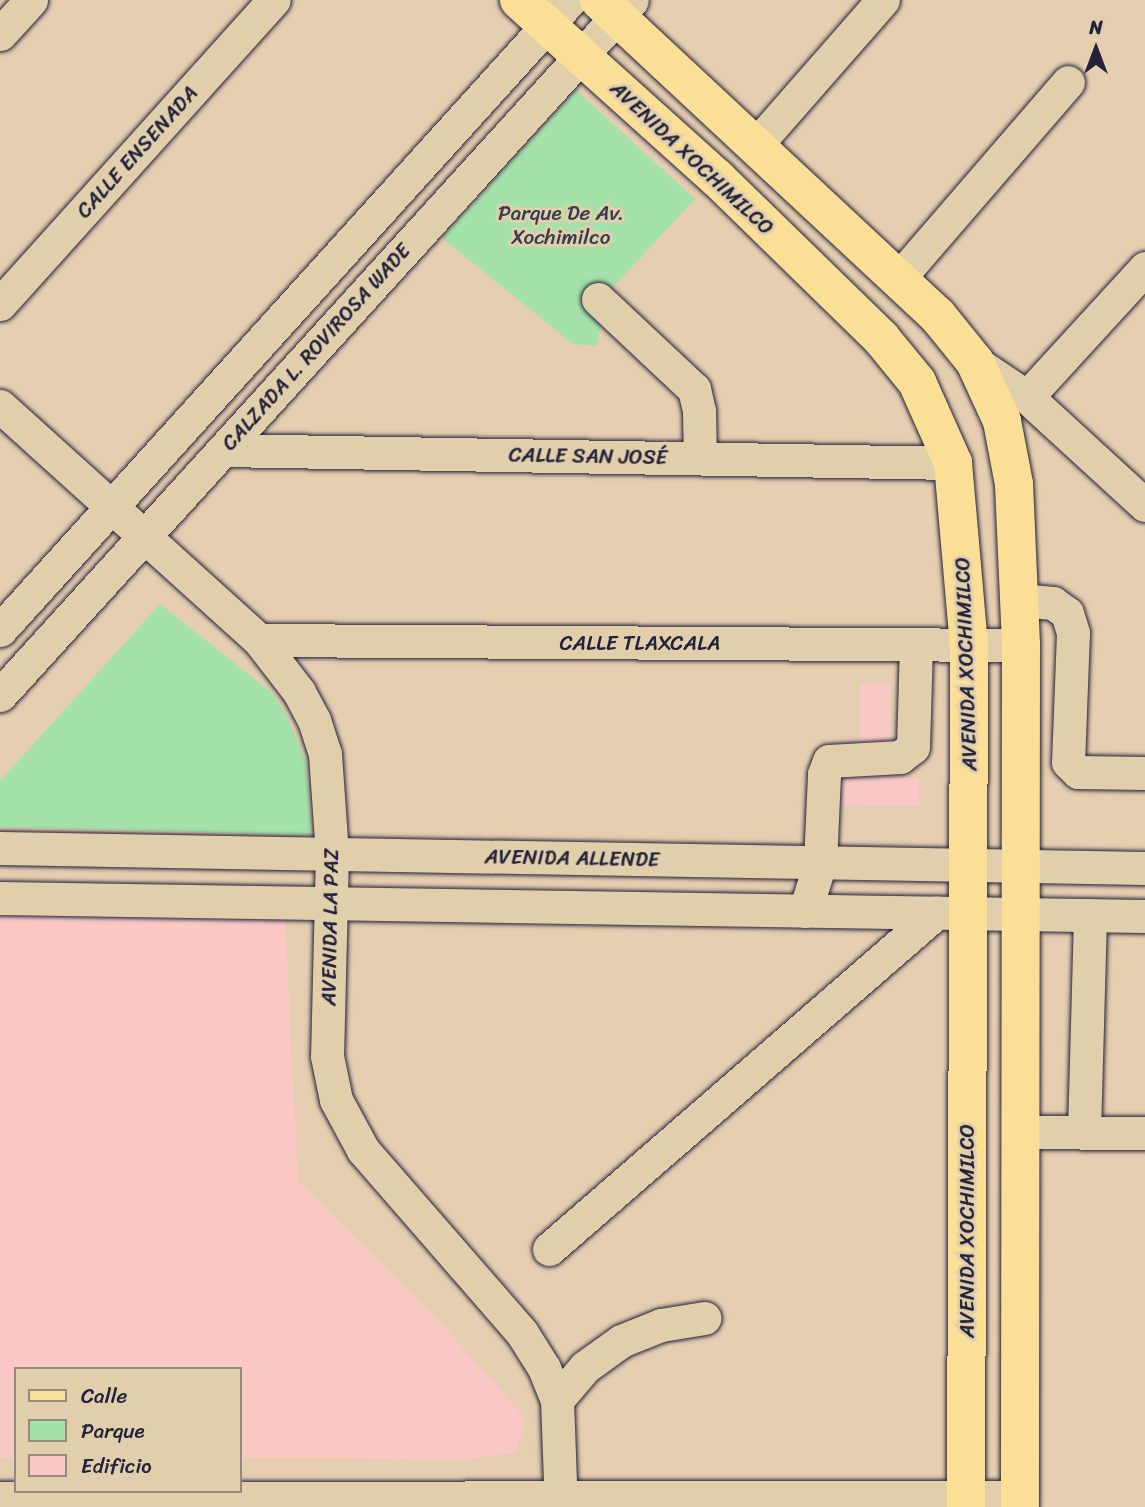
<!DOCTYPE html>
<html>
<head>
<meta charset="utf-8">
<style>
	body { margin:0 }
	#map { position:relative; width:1145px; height:1507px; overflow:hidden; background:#e6ceb1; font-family:Sriracha,sans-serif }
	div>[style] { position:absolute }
	.green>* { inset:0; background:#a4e2aa }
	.building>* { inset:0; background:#fac9c6 }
	.roads { filter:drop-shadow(0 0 2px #22223b) drop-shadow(0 0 2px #22223b) }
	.minor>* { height:33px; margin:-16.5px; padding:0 16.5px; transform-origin:16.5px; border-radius:16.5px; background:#e1cfac }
	.major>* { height:38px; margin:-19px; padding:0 19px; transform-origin:19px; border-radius:19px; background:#fbdf96 }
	span { translate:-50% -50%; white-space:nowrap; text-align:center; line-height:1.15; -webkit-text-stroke:6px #e1cfac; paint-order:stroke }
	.street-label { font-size:21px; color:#22223b }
	.park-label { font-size:21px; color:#363f4c }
	.legend { position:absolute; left:14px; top:1367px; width:228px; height:126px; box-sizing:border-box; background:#e1cfac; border:2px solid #958a7f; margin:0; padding:9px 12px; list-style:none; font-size:21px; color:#22223b }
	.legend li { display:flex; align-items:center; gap:14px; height:35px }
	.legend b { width:35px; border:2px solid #958a7f }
	.north { position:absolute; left:1061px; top:14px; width:70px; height:70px; -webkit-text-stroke:5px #e1cfac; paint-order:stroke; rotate:0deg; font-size:19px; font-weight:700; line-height:28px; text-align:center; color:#22223b }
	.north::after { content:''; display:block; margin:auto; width:24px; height:32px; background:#22223b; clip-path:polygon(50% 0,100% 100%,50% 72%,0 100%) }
</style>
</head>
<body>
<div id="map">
	<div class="green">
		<div style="clip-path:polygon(576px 90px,695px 199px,605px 296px,597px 346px,573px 344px,442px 238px)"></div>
		<div style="clip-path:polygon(160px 604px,271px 692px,286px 714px,306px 761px,311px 835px,0 827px,0 781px)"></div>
	</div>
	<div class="building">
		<div style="clip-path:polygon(860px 683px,890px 683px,890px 748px,860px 748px)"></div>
		<div style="clip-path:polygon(834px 777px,919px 778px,919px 806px,834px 805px)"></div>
		<div style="clip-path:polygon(0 911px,285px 915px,298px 1181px,443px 1325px,527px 1421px,514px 1453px,469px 1459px,240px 1458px,240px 1369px,16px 1369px,16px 1458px,0 1458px)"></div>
	</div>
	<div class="roads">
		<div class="minor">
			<div style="left:0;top:34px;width:46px;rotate:-47.6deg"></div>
			<div style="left:755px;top:146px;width:194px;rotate:-48.8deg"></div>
			<div style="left:898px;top:279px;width:260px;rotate:-49.2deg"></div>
			<div style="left:598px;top:299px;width:132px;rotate:43.2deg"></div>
			<div style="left:694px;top:389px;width:23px;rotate:77deg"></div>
			<div style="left:699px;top:411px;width:47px;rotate:88.8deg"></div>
			<div style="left:0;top:304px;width:409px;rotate:-48deg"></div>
			<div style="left:975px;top:362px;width:63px;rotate:33.9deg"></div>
			<div style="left:1027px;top:397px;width:160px;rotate:42.5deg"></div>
			<div style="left:1027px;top:397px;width:175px;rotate:-47.5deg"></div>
			<div style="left:0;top:406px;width:349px;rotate:42.1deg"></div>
			<div style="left:259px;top:640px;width:66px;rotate:52.4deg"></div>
			<div style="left:299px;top:692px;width:32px;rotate:62deg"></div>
			<div style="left:314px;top:720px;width:36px;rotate:72deg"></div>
			<div style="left:325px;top:754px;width:100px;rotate:86deg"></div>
			<div style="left:332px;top:854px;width:202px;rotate:91.4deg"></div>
			<div style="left:327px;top:1056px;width:45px;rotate:78.4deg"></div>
			<div style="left:336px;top:1100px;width:57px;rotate:61.6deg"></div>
			<div style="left:363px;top:1150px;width:242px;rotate:49deg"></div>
			<div style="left:522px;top:1333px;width:41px;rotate:57.8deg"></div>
			<div style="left:544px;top:1368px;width:35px;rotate:68deg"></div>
			<div style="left:557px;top:1400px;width:107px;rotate:87.9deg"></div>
			<div style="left:223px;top:450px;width:730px;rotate:1.02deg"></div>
			<div style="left:1019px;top:600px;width:34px;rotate:5deg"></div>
			<div style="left:1053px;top:603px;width:17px;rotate:36deg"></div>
			<div style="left:1067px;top:613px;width:21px;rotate:73deg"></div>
			<div style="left:1073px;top:633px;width:129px;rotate:92.2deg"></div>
			<div style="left:1068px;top:762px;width:14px;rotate:45deg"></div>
			<div style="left:1078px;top:772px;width:67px;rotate:0.9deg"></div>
			<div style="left:0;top:630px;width:850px;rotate:-47.86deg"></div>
			<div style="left:259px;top:640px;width:762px;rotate:0.38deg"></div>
			<div style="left:0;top:695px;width:939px;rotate:-47.72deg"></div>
			<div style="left:0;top:848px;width:1145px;rotate:1deg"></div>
			<div style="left:0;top:898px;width:1145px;rotate:0.9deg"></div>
			<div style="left:805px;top:911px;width:50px;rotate:-72.6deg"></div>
			<div style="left:820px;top:863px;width:89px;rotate:-87.4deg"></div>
			<div style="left:824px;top:774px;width:14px;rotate:-69deg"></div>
			<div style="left:829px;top:761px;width:71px;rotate:-3.2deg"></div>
			<div style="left:900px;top:757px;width:16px;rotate:-38deg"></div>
			<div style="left:913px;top:747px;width:103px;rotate:-88.3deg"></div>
			<div style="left:1021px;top:1132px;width:124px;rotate:0.5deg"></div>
			<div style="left:1084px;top:1132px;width:217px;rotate:-88.4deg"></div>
			<div style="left:549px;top:1249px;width:513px;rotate:-40.97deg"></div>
			<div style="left:557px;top:1400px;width:43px;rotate:-49.7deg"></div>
			<div style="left:585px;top:1367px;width:44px;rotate:-35.8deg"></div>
			<div style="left:621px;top:1341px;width:43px;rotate:-21.8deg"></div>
			<div style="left:661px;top:1325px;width:44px;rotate:-9.2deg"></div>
			<div style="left:0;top:1498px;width:1020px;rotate:-0.06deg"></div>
		</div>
		<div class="major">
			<div style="left:519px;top:0;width:266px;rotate:42deg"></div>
			<div style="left:717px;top:178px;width:229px;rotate:44.3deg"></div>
			<div style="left:881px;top:338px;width:57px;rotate:50.7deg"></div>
			<div style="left:917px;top:382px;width:89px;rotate:66deg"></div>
			<div style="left:953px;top:463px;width:183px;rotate:85deg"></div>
			<div style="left:969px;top:645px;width:862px;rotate:90.2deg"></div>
			<div style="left:599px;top:0;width:462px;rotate:43deg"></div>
			<div style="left:937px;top:315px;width:60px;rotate:51deg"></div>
			<div style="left:975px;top:362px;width:65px;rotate:65.4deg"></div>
			<div style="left:1002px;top:421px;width:64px;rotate:79.2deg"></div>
			<div style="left:1014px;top:484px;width:161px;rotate:87.5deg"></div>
			<div style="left:1021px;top:645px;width:862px;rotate:90.07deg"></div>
		</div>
	</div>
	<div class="street-label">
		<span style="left:137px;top:152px;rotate:-48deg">CALLE ENSENADA</span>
		<span style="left:692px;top:158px;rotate:43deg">AVENIDA XOCHIMILCO</span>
		<span style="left:316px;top:347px;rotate:-48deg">CALZADA L. ROVIROSA WADE</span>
		<span style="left:588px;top:456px;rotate:1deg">CALLE SAN JOSÉ</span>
		<span style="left:640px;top:643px">CALLE TLAXCALA</span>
		<span style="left:966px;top:664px;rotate:-92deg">AVENIDA XOCHIMILCO</span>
		<span style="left:572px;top:858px;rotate:1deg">AVENIDA ALLENDE</span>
		<span style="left:330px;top:927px;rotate:-89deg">AVENIDA LA PAZ</span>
		<span style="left:967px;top:1231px;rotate:-90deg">AVENIDA XOCHIMILCO</span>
	</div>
	<div class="park-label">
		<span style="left:561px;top:225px">Parque De Av.<br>Xochimilco</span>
	</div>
	<ul class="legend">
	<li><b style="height:9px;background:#fbdf96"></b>Calle</li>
	<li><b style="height:19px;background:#a4e2aa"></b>Parque</li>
	<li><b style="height:19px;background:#fac9c6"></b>Edificio</li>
	</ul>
	<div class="north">N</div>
</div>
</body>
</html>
